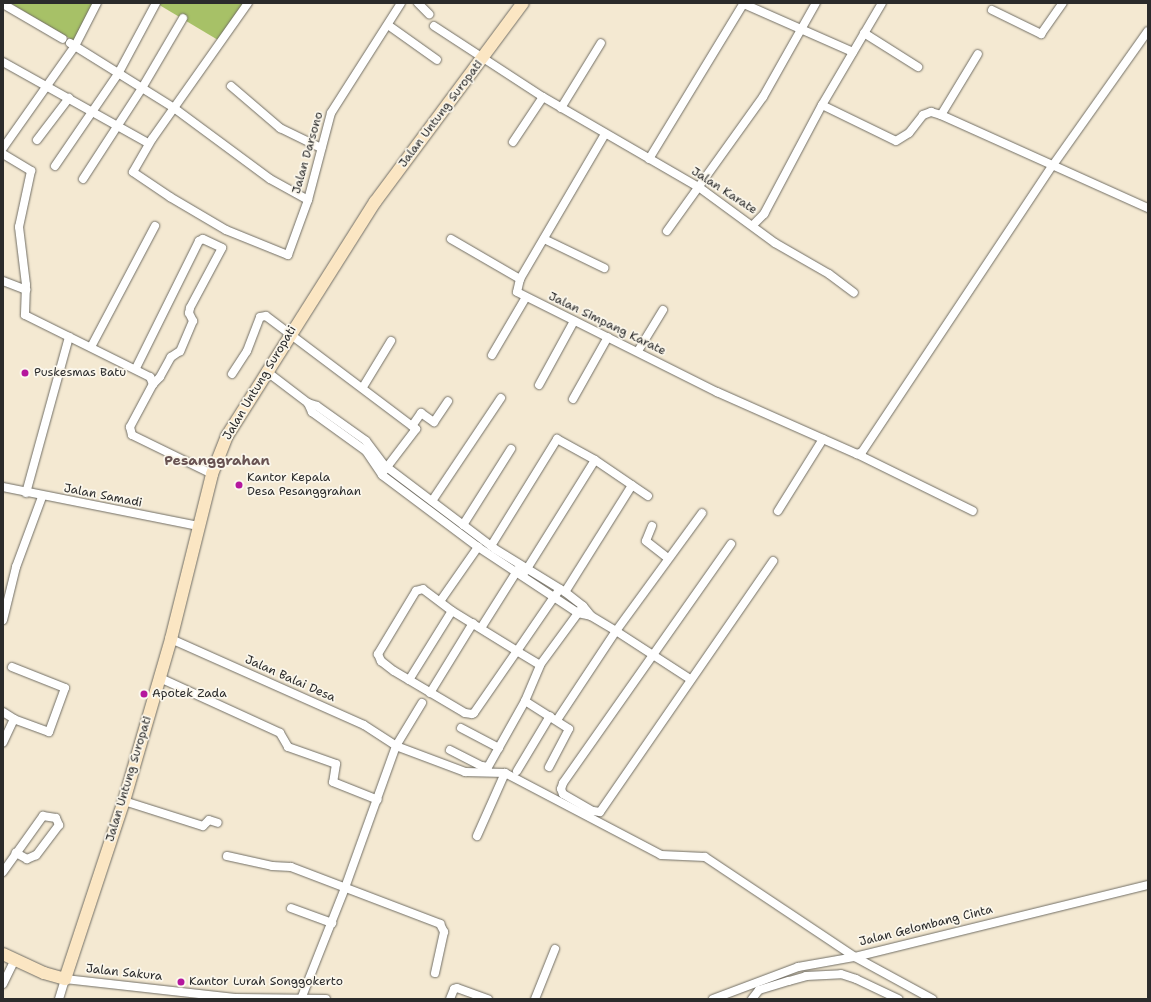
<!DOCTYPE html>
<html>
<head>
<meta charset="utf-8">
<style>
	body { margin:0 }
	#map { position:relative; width:1151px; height:1002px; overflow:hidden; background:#f4e9d2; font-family:"Shantell Sans",sans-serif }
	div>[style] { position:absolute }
	.green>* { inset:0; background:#a7c167 }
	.roads { filter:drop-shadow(0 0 1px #716e65) drop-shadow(0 0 1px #716e65) }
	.street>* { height:8px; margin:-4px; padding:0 4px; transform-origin:4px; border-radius:4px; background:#fff }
	.secondary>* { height:12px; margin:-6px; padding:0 6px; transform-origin:6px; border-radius:6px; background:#fbe6c3 }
	.dots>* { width:11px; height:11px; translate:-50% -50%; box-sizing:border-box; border:2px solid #fbf7ec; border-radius:50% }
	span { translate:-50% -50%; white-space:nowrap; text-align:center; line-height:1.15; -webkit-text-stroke:3.5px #fbf7ec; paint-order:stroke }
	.street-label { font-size:12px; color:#2b2b2b }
	.poi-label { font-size:12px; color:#2b2b2b }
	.left { translate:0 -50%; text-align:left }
	.quarter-label { font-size:14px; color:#695453; font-weight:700 }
	.frame { position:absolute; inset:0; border:4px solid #2b2b2b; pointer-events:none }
</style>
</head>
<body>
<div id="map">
	<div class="green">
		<div style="clip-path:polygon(10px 3px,95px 3px,74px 41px)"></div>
		<div style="clip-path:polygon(156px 3px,245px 3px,218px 40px)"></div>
	</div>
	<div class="roads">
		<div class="street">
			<div style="left:248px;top:3px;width:166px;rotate:125.2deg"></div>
			<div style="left:152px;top:139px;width:38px;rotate:120deg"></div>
			<div style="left:133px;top:172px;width:45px;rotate:34deg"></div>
			<div style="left:170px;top:197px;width:65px;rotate:30.5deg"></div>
			<div style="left:226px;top:230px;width:67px;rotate:22deg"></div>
			<div style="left:288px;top:255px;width:59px;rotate:-70deg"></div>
			<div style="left:308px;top:200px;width:90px;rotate:-75.2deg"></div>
			<div style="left:331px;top:113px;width:130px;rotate:-57.5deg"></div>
			<div style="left:418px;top:3px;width:16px;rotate:45deg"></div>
			<div style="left:3px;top:4px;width:69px;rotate:30.3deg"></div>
			<div style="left:744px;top:4px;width:119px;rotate:23.8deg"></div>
			<div style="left:992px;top:10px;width:55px;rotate:26.1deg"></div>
			<div style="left:1041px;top:34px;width:38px;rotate:-55deg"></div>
			<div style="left:388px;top:25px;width:60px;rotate:35.5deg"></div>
			<div style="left:434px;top:26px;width:130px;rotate:33.1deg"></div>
			<div style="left:543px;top:97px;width:181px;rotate:30.1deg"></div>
			<div style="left:700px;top:188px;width:93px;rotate:36.3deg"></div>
			<div style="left:775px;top:243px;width:62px;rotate:29.9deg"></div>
			<div style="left:829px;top:274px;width:31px;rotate:37deg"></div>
			<div style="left:864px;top:33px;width:64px;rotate:32.2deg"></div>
			<div style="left:70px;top:43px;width:123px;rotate:32deg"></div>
			<div style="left:174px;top:108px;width:119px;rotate:36.5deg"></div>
			<div style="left:270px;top:179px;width:43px;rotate:28.9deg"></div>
			<div style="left:3px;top:62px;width:166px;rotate:29.2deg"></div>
			<div style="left:231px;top:86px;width:65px;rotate:40.6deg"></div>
			<div style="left:280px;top:128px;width:46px;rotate:26deg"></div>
			<div style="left:822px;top:105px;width:82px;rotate:25.9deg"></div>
			<div style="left:896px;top:141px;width:15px;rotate:-32deg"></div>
			<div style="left:909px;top:133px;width:23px;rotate:-52deg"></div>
			<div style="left:923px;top:115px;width:9px;rotate:-21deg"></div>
			<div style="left:931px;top:112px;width:10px;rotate:17deg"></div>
			<div style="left:941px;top:115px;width:227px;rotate:24.2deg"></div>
			<div style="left:561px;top:108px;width:76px;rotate:-58.4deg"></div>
			<div style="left:941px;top:115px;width:71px;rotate:-58.8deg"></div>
			<div style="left:605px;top:134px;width:168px;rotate:120.4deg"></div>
			<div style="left:520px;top:279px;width:13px;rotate:103deg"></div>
			<div style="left:517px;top:292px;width:224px;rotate:26.6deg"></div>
			<div style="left:717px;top:392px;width:153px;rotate:23.9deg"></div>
			<div style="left:857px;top:454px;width:5px;rotate:-22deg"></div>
			<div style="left:862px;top:452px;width:345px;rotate:-56.4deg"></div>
			<div style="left:1053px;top:165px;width:164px;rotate:-54.7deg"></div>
			<div style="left:37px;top:140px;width:53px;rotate:-52.7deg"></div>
			<div style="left:513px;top:142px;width:54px;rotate:-56.3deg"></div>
			<div style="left:3px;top:148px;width:125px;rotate:-54.8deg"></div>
			<div style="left:75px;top:46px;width:48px;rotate:-62.9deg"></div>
			<div style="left:3px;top:154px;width:33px;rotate:31deg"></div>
			<div style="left:31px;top:171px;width:57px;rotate:102.1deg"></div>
			<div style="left:19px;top:227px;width:58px;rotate:83.1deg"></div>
			<div style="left:26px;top:285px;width:30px;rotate:92deg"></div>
			<div style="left:25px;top:315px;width:140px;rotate:26.4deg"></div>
			<div style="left:150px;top:377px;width:8px;rotate:67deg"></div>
			<div style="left:153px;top:384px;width:49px;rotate:118.1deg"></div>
			<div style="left:130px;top:427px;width:8px;rotate:76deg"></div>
			<div style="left:132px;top:435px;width:89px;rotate:26deg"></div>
			<div style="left:649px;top:159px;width:183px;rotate:-58.7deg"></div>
			<div style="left:55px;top:166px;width:112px;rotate:-55.6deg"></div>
			<div style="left:118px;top:74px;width:81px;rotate:-61.8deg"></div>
			<div style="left:83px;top:179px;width:108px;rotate:-57deg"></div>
			<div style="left:142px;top:88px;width:81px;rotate:-59.6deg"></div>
			<div style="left:753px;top:225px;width:16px;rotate:-45deg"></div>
			<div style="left:764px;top:214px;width:123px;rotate:-62deg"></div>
			<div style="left:822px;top:105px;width:118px;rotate:-59.5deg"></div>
			<div style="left:667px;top:231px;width:165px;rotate:-54.4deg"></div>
			<div style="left:763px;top:97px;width:108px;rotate:-60.6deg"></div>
			<div style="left:451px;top:239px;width:80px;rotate:30.1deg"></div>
			<div style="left:544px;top:239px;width:67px;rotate:25.8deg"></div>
			<div style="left:3px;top:281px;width:25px;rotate:21deg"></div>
			<div style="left:91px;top:347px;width:137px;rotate:-62.1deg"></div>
			<div style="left:638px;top:351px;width:48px;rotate:-58.6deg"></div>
			<div style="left:492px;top:355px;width:67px;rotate:-59.6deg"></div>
			<div style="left:136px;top:368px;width:142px;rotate:-63.6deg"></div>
			<div style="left:199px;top:241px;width:4px;rotate:-27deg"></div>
			<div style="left:203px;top:239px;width:21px;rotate:25deg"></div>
			<div style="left:222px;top:248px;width:68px;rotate:118.1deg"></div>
			<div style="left:190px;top:308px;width:5px;rotate:101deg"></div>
			<div style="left:189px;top:313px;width:9px;rotate:63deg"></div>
			<div style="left:193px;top:321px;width:33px;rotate:113deg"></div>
			<div style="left:180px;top:351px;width:11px;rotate:146deg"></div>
			<div style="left:171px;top:357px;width:23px;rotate:119deg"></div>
			<div style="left:160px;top:377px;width:10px;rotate:135deg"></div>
			<div style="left:266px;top:371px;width:53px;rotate:37.3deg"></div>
			<div style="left:308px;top:403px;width:9px;rotate:18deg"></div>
			<div style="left:317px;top:406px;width:60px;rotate:35.5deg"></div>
			<div style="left:366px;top:441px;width:30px;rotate:53deg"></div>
			<div style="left:384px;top:465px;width:139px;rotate:37.1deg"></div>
			<div style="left:495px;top:549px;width:82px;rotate:31.6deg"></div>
			<div style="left:565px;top:592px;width:23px;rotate:38deg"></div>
			<div style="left:583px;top:606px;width:13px;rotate:51deg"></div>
			<div style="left:232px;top:374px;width:27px;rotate:-57deg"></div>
			<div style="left:247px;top:351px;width:36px;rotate:-69deg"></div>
			<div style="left:260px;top:317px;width:6px;rotate:-9deg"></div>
			<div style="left:266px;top:316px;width:188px;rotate:37deg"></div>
			<div style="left:416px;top:429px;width:53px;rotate:127.3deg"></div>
			<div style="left:539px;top:385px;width:73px;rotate:-61.3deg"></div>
			<div style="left:363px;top:387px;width:54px;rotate:-58.7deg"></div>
			<div style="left:573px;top:399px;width:71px;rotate:-60.6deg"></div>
			<div style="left:308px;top:403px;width:10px;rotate:66deg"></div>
			<div style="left:312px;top:412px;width:67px;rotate:35.8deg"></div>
			<div style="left:366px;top:451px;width:29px;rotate:56deg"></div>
			<div style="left:382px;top:475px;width:120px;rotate:36.9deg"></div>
			<div style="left:478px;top:547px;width:120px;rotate:33.4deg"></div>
			<div style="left:578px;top:613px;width:13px;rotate:13deg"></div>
			<div style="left:591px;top:616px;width:29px;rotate:31deg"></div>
			<div style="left:616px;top:631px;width:88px;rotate:33deg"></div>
			<div style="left:412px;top:426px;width:16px;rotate:-55deg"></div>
			<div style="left:421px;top:413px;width:16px;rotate:35deg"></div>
			<div style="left:434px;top:422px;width:25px;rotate:-56deg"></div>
			<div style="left:857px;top:454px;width:129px;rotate:26.2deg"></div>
			<div style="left:3px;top:487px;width:199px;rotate:11.3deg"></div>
			<div style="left:26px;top:493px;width:162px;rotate:-74.6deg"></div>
			<div style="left:432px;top:501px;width:124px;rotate:-56.2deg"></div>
			<div style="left:778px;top:511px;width:85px;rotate:-58deg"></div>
			<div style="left:463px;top:525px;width:90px;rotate:-57.7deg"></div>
			<div style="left:652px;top:526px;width:16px;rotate:112deg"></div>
			<div style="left:646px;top:541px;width:28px;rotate:38deg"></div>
			<div style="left:731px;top:544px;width:292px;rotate:125.1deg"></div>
			<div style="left:563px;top:783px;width:6px;rotate:108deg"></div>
			<div style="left:561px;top:789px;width:5px;rotate:68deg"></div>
			<div style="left:563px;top:794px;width:34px;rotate:30deg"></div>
			<div style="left:593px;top:811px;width:7px;rotate:8deg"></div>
			<div style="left:600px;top:812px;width:305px;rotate:-55.4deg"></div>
			<div style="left:491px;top:546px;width:126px;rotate:-58.3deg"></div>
			<div style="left:557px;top:439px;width:43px;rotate:28.9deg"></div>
			<div style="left:595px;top:460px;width:64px;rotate:34.2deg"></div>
			<div style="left:525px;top:572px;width:132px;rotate:-58deg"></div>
			<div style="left:565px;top:592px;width:126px;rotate:-57.9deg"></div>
			<div style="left:441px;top:600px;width:65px;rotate:-55.1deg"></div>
			<div style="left:3px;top:620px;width:55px;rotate:-76.2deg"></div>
			<div style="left:16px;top:567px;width:75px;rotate:-69.6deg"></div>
			<div style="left:481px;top:628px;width:71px;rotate:-57.7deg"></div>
			<div style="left:171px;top:639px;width:211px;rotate:24deg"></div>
			<div style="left:364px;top:725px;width:38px;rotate:33deg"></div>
			<div style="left:396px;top:746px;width:151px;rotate:109.8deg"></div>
			<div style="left:345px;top:888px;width:119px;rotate:111.6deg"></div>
			<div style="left:540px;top:665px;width:27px;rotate:-149deg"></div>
			<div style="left:517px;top:651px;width:76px;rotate:-148.4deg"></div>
			<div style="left:452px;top:611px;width:36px;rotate:-143deg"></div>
			<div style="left:423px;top:589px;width:7px;rotate:164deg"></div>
			<div style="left:416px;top:591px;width:74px;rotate:121.1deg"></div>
			<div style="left:378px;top:654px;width:8px;rotate:67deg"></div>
			<div style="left:381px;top:661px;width:16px;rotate:38deg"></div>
			<div style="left:394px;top:671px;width:82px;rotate:30.6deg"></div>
			<div style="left:465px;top:713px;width:7px;rotate:8deg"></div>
			<div style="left:472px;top:714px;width:2px;rotate:-27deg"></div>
			<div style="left:474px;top:713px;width:75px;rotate:-55.3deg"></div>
			<div style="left:517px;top:651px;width:65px;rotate:-55.6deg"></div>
			<div style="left:554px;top:597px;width:10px;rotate:-53deg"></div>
			<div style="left:12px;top:667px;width:57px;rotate:21.6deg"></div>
			<div style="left:65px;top:688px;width:47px;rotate:110deg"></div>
			<div style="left:49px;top:732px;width:37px;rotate:-160deg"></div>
			<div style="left:160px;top:678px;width:132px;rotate:24.6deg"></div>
			<div style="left:280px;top:733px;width:16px;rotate:60deg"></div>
			<div style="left:288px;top:747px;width:51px;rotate:19.5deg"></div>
			<div style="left:336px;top:764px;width:18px;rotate:99deg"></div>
			<div style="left:333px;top:782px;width:48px;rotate:21.8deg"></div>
			<div style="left:409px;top:680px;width:81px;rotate:-58.1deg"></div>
			<div style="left:430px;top:693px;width:82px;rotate:-58.4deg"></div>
			<div style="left:525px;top:701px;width:52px;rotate:32.5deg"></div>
			<div style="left:569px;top:729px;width:43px;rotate:117.8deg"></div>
			<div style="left:422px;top:703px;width:50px;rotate:121.2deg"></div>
			<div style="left:396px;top:746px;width:74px;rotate:20.6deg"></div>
			<div style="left:465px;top:772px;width:40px;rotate:1.4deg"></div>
			<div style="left:505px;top:773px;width:176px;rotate:27.7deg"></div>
			<div style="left:661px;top:855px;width:44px;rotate:2.6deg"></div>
			<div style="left:705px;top:857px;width:180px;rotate:33.7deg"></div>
			<div style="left:855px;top:957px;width:88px;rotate:28.6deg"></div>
			<div style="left:3px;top:712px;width:13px;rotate:32deg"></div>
			<div style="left:14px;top:719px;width:26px;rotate:115deg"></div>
			<div style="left:557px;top:720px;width:107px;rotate:-56.5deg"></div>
			<div style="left:616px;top:631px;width:146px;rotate:-53.9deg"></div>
			<div style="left:461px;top:728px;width:43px;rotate:27.8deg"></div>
			<div style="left:450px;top:750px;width:36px;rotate:27deg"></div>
			<div style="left:482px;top:766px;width:6px;rotate:9deg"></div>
			<div style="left:488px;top:767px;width:76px;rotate:-60.7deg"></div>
			<div style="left:525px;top:701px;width:39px;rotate:-67deg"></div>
			<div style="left:540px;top:665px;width:69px;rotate:-53.8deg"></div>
			<div style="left:517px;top:771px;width:64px;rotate:-59deg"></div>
			<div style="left:124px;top:801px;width:83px;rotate:17.6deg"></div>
			<div style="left:203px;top:826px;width:8px;rotate:-45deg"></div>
			<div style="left:209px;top:820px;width:9px;rotate:18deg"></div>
			<div style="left:477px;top:836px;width:69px;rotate:-66deg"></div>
			<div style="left:227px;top:856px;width:46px;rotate:12.5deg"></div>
			<div style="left:272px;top:866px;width:19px;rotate:3deg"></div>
			<div style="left:291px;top:867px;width:160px;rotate:20.9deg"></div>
			<div style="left:440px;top:924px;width:9px;rotate:63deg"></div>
			<div style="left:444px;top:932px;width:42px;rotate:102.4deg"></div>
			<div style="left:3px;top:872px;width:69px;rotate:-54.5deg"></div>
			<div style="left:43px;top:816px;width:13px;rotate:9deg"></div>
			<div style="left:56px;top:818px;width:8px;rotate:67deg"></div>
			<div style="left:59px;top:825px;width:38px;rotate:127deg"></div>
			<div style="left:36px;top:855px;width:10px;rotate:156deg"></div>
			<div style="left:27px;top:859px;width:13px;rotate:-151deg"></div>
			<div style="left:291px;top:908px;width:44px;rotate:20.1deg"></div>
			<div style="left:3px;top:984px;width:28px;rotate:-64deg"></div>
			<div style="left:59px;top:999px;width:21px;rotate:-73deg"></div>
			<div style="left:65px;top:979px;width:171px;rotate:6.4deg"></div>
			<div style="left:235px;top:998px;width:91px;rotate:0.6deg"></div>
			<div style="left:450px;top:999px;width:11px;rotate:-68deg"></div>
			<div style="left:454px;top:989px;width:3px;rotate:-18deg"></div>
			<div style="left:457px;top:988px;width:33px;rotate:20deg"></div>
			<div style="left:535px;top:999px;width:54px;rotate:-68.2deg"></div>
			<div style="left:713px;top:999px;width:91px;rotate:-20.6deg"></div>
			<div style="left:798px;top:967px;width:58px;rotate:-10deg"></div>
			<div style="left:855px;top:957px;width:302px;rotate:-13.8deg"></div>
			<div style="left:752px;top:999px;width:11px;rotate:-52deg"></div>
			<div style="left:759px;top:990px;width:31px;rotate:-17deg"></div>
			<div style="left:789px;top:981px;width:18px;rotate:-16deg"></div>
			<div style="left:806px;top:976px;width:35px;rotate:-3deg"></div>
			<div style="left:841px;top:974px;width:16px;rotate:18deg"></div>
			<div style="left:856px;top:979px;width:47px;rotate:25.5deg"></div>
		</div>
		<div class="secondary">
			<div style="left:3px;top:954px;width:45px;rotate:24.9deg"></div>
			<div style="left:44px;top:973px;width:22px;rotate:16deg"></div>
			<div style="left:65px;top:979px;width:188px;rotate:-71.7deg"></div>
			<div style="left:124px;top:801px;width:169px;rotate:-73.8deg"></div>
			<div style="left:171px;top:639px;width:170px;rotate:-76deg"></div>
			<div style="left:212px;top:474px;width:41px;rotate:-68.5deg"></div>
			<div style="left:227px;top:436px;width:277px;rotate:-57.7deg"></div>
			<div style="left:375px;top:202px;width:248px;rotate:-53.4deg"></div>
		</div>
	</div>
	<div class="dots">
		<div style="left:25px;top:373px;background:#b5179e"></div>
		<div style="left:239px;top:485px;background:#b5179e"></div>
		<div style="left:144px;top:694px;background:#b5179e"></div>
		<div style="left:181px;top:982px;background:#b5179e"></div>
	</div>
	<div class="street-label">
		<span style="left:441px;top:114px;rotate:-53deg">Jalan Untung Suropati</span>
		<span style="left:308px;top:153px;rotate:-74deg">Jalan Darsono</span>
		<span style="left:724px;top:191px;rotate:33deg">Jalan Karate</span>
		<span style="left:607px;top:324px;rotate:26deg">Jalan Simpang Karate</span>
		<span style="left:260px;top:383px;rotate:-59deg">Jalan Untung Suropati</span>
		<span style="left:103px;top:496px;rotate:11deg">Jalan Samadi</span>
		<span style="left:290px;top:679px;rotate:24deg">Jalan Balai Desa</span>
		<span style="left:129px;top:779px;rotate:-73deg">Jalan Untung Suropati</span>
		<span style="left:926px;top:926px;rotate:-14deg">Jalan Gelombang Cinta</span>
		<span style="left:124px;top:973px;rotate:6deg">Jalan Sakura</span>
	</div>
	<div class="poi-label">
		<span class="left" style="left:34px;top:373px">Puskesmas Batu</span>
		<span class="left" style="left:247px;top:485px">Kantor Kepala<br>Desa Pesanggrahan</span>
		<span class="left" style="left:152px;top:694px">Apotek Zada</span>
		<span class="left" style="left:189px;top:982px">Kantor Lurah Songgokerto</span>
	</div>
	<div class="quarter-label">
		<span style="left:217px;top:460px">Pesanggrahan</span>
	</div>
	<div class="frame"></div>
</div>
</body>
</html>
